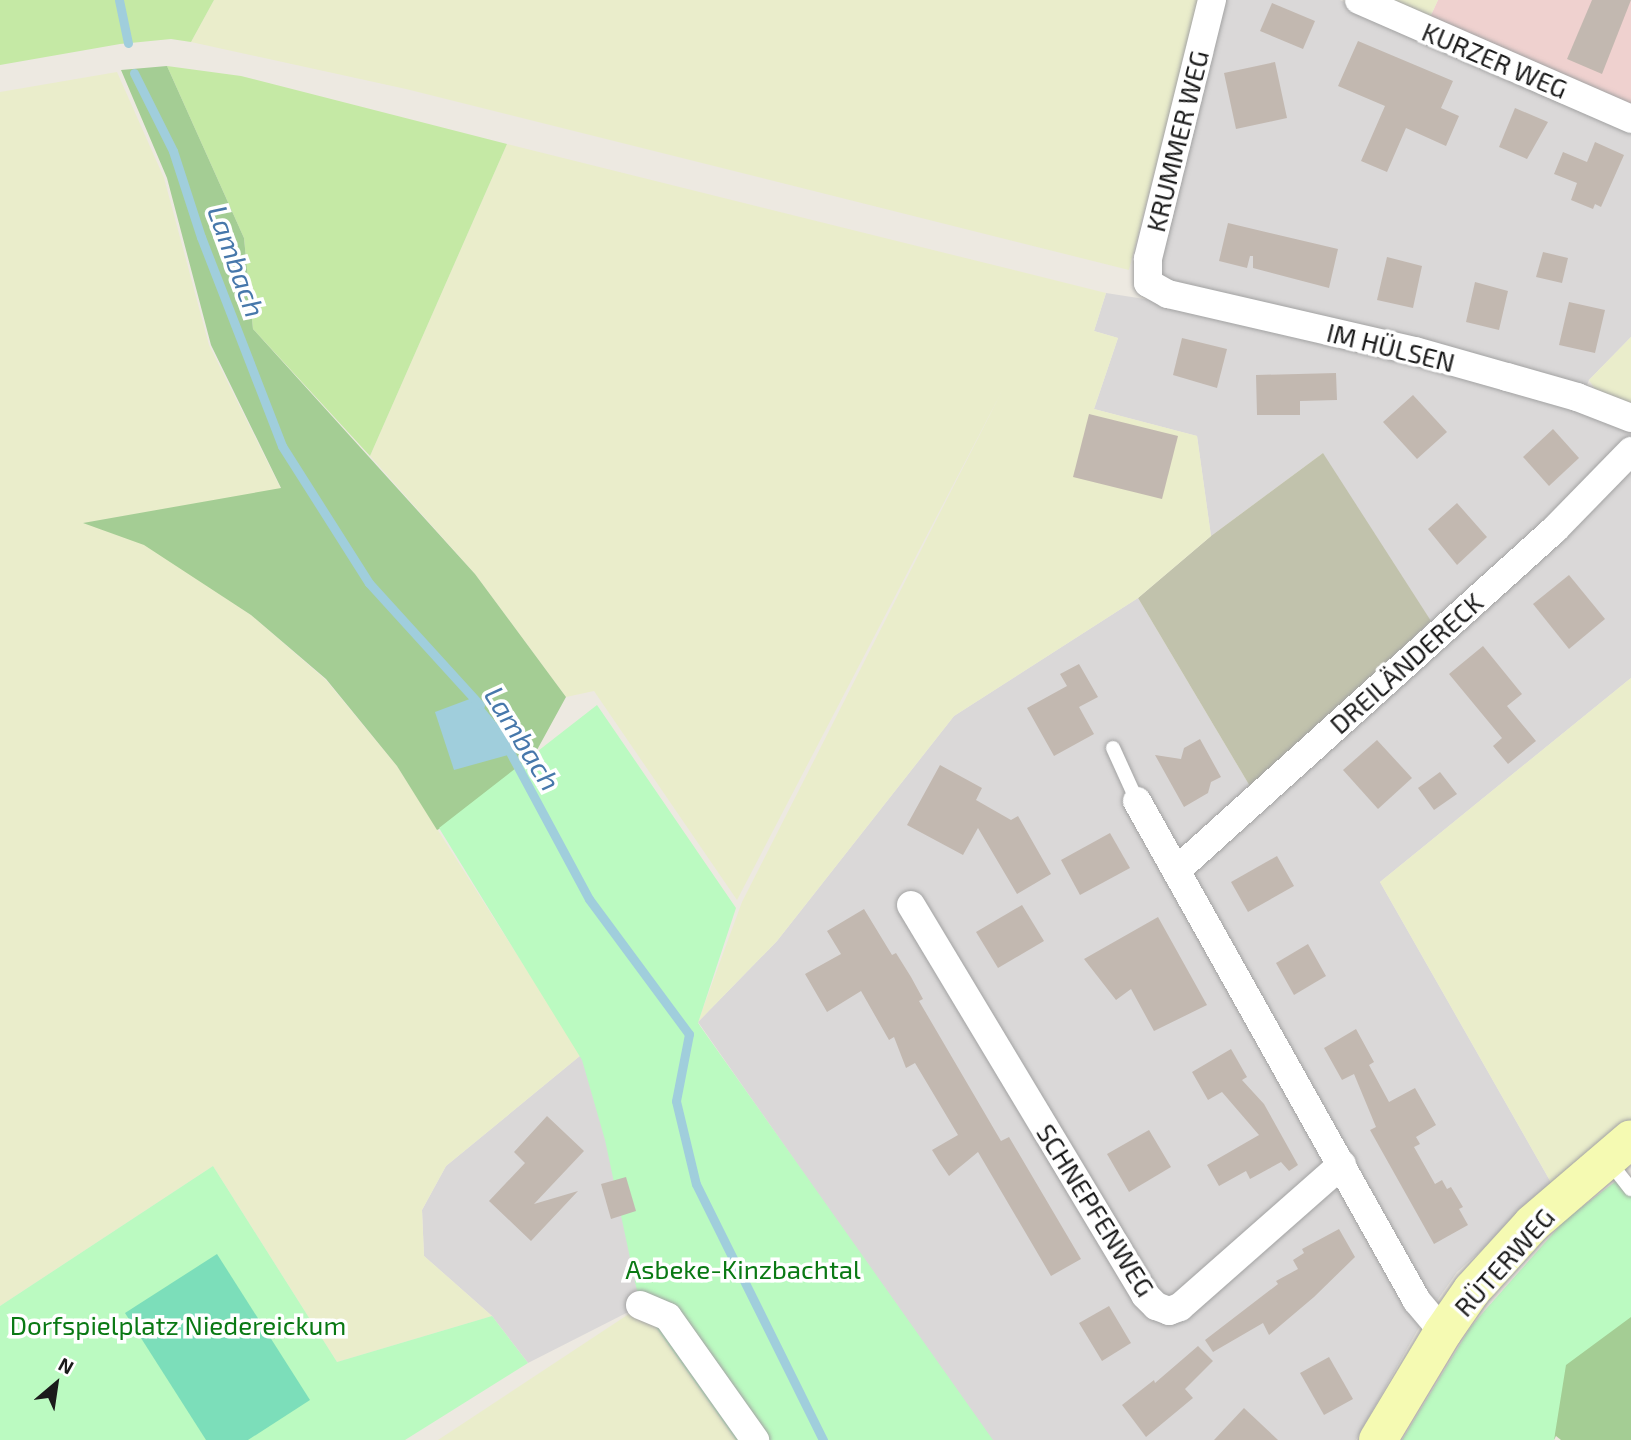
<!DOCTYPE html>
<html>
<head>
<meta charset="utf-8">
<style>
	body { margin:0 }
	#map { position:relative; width:1631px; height:1440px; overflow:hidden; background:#ede9e1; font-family:"Exo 2",sans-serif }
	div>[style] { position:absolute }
	.residential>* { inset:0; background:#dad8d8 }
	.commercial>* { inset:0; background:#efd1cf }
	.construction>* { inset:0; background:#c1c2ac }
	.farmland>* { inset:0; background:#eaedcb }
	.grass>* { inset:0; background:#c5e9a5 }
	.forest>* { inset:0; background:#a4cd94 }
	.park>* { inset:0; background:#bbfac1 }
	.pitch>* { inset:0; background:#7cdeba }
	.water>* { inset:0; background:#a0cedc }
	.stream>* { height:9px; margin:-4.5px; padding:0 4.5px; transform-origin:4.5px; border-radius:4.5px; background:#a0cedc }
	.building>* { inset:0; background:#c2b8b0 }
	.roads { filter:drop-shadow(0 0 2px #a2a2a2) drop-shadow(0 0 2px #a2a2a2) }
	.lane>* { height:14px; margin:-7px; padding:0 7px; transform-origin:7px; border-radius:7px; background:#fff }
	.street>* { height:28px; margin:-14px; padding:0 14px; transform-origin:14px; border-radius:14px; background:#fff }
	.secondary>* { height:38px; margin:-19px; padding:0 19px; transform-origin:19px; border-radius:19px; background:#f5fab2 }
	span { translate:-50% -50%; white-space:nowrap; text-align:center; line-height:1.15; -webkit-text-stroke:7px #fff; paint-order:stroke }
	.street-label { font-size:26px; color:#1b1b1b }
	.park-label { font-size:26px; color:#0a7914 }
	.water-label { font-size:28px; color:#4778ab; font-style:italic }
	.north { position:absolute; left:21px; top:1349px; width:70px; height:70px; -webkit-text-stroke:5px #fff; paint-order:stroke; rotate:29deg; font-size:19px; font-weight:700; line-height:28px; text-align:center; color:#1b1b1b }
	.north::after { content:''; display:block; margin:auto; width:24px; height:32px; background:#1b1b1b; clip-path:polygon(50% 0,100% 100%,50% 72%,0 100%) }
</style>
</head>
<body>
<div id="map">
	<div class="residential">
		<div style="clip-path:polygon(1224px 0,1340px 0,1419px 36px,1631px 110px,1631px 337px,1589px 380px,1579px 405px,1631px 432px,1631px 678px,1380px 882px,1553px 1186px,1457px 1272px,1422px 1322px,1356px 1440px,990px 1440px,698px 1022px,777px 941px,954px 716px,1138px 598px,1251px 788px,1323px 453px,1211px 536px,1197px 436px,1094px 409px,1118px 338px,1094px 331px,1106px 293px,1151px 300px)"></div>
		<div style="clip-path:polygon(581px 1055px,613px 1113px,644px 1304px,528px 1363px,492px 1316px,424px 1256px,422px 1210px,446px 1166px)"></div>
	</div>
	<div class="commercial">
		<div style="clip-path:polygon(1438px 0,1631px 0,1631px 110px,1428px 22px)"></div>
	</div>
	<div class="construction">
		<div style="clip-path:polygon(1323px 453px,1431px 621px,1251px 788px,1138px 598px,1211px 536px)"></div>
	</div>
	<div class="farmland">
		<div style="clip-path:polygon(214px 0,1199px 0,1129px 270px,406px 89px,191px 42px)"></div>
		<div style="clip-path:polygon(1381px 0,1438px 0,1428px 21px)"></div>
		<div style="clip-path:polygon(117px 72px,164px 178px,209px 345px,281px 489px,85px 523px,144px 544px,251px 615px,326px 680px,397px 766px,581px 1055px,446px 1166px,422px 1210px,424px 1256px,492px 1316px,337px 1362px,213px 1166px,0 1306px,0 92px)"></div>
		<div style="clip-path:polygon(507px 144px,1106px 293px,1094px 331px,1118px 338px,1094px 409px,1197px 436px,1211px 536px,1138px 598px,954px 716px,777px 941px,698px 1022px,742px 902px,1003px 389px,737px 900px,594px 691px,566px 697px,475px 574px,370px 456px)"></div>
		<div style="clip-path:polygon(1631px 337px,1631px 409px,1599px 395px,1589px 380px)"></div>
		<div style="clip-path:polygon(1631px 678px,1631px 1121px,1553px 1186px,1380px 882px)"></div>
		<div style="clip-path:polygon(644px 1304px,743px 1440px,438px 1440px)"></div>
	</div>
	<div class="grass">
		<div style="clip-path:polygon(0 0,214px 0,191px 42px,171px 39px,120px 44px,0 65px)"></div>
		<div style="clip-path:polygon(167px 66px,241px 76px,507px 144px,370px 456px,253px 329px,244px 238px)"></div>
	</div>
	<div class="forest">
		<div style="clip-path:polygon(167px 66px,244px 238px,253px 329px,475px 574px,566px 697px,514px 792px,568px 787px,701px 1029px,513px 793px,437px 830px,397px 766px,326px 679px,251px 615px,144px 545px,83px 523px,281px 488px,211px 345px,167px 178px,121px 70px)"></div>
		<div style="clip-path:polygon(1631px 1192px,1631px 1440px,1561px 1440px,1556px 1436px,1554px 1440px,1565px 1220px)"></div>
	</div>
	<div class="park">
		<div style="clip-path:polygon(597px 705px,736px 908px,698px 1023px,993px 1440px,736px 1440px,640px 1305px,605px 1140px,582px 1060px,439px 828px)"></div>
		<div style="clip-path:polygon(213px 1166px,337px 1362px,492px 1316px,528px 1363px,405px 1440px,0 1440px,0 1306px)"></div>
		<div style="clip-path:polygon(1620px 1178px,1631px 1192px,1631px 1317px,1566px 1365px,1554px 1440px,1402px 1440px,1470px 1328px,1487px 1308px,1565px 1220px)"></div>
	</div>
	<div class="pitch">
		<div style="clip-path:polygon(217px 1254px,310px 1400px,248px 1440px,206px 1440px,125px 1313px)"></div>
	</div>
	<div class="water">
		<div style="clip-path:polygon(475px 697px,514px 744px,508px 755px,454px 770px,435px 712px)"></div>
	</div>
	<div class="stream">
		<div style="left:119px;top:0;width:44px;rotate:78.2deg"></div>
		<div style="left:134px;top:73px;width:87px;rotate:63.4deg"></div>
		<div style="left:173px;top:151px;width:90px;rotate:72deg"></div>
		<div style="left:201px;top:237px;width:224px;rotate:68.8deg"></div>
		<div style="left:282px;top:446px;width:162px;rotate:57.6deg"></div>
		<div style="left:369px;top:583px;width:165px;rotate:47.7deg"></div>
		<div style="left:505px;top:743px;width:177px;rotate:61.7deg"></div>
		<div style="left:589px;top:899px;width:168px;rotate:53.5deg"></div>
		<div style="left:689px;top:1034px;width:68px;rotate:101deg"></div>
		<div style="left:676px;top:1101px;width:85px;rotate:76.5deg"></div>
		<div style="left:696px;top:1184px;width:286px;rotate:63.6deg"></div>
	</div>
	<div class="building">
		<div style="clip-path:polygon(1592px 0,1631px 0,1602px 74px,1567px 59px)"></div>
		<div style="clip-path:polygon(1272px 3px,1315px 21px,1303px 49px,1260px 31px)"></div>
		<div style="clip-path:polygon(1358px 41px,1453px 81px,1441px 108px,1459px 116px,1446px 146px,1406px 128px,1387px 172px,1361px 161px,1385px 106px,1338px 86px)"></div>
		<div style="clip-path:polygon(1275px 62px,1287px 118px,1236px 129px,1224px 73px)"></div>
		<div style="clip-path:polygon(1515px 108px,1548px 122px,1527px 159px,1499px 147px)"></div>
		<div style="clip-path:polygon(1595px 142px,1624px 155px,1601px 207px,1595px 204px,1593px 209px,1571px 200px,1577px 183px,1554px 174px,1563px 152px,1587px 162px)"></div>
		<div style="clip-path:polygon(1228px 223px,1338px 249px,1329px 288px,1253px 268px,1253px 256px,1250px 256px,1247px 268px,1219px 261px)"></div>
		<div style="clip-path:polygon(1543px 252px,1568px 258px,1562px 283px,1536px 277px)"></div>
		<div style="clip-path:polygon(1387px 257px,1422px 266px,1413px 308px,1377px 300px)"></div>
		<div style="clip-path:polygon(1475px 282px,1508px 291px,1499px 330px,1466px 322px)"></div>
		<div style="clip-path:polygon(1569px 302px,1605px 310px,1595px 353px,1559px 345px)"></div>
		<div style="clip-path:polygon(1182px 338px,1227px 349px,1217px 388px,1173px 375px)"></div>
		<div style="clip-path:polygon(1336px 373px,1337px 400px,1300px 401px,1300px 415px,1257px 415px,1256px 375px)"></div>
		<div style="clip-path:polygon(1413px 395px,1447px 432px,1417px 459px,1383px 422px)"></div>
		<div style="clip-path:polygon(1089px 414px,1178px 436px,1162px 499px,1073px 477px)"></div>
		<div style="clip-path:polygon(1553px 429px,1579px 458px,1549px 486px,1523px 457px)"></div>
		<div style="clip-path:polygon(1457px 503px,1487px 537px,1457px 565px,1428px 529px)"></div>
		<div style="clip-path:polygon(1569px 575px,1605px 619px,1569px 649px,1533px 604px)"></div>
		<div style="clip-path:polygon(1483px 646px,1522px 694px,1507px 706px,1536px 741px,1508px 764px,1493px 746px,1502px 738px,1449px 674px)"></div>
		<div style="clip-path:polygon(1079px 664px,1098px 697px,1079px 707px,1094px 734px,1054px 756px,1027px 708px,1067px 686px,1060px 674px)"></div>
		<div style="clip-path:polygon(1200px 739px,1221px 777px,1211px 782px,1208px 793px,1184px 807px,1155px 755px,1181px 759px,1184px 748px)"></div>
		<div style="clip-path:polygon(1377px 740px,1412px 778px,1378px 809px,1343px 770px)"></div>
		<div style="clip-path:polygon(940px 765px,982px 788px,976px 800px,1011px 820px,1018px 816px,1051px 874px,1017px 894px,978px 828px,963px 855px,907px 825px)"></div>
		<div style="clip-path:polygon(1440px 772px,1457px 794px,1434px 810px,1418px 788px)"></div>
		<div style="clip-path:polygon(1110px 833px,1130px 868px,1080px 895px,1061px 860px)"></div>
		<div style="clip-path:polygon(1277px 856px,1294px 886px,1248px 912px,1231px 882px)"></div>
		<div style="clip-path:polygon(1022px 905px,1044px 941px,998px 968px,976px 932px)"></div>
		<div style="clip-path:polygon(864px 909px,892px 955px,896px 953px,911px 977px,923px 999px,919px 1001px,1001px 1141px,1009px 1137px,1081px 1259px,1051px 1276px,978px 1152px,949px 1176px,940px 1163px,932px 1150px,958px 1135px,915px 1063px,906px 1068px,894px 1037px,889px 1040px,861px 991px,827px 1012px,805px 974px,841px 954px,827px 931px)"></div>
		<div style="clip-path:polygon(1158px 917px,1207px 1005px,1154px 1031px,1131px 989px,1116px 1000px,1084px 959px)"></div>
		<div style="clip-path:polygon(1308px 944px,1326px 976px,1294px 995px,1276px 963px)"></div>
		<div style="clip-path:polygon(1356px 1029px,1374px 1062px,1369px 1065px,1389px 1102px,1415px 1088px,1436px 1125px,1416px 1137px,1420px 1144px,1414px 1147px,1435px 1184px,1442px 1180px,1447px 1189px,1451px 1187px,1463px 1207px,1459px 1209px,1468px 1225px,1434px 1244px,1370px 1130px,1376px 1127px,1354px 1074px,1342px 1080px,1324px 1048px)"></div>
		<div style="clip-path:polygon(1231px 1049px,1247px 1077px,1242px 1080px,1264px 1104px,1298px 1165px,1289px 1171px,1281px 1162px,1250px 1179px,1246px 1171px,1219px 1186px,1207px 1165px,1259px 1135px,1222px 1092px,1208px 1100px,1192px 1072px)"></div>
		<div style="clip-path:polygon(547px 1116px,584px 1151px,534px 1204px,578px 1191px,531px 1241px,489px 1201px,525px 1163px,514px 1152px)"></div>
		<div style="clip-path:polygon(1149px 1130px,1171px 1167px,1129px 1192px,1107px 1154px)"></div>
		<div style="clip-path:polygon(626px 1177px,636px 1211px,611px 1219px,601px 1184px)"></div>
		<div style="clip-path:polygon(1339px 1229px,1355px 1257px,1314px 1297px,1269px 1335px,1263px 1323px,1213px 1352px,1205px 1340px,1278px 1284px,1276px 1281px,1298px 1269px,1293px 1260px,1304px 1253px,1302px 1249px)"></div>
		<div style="clip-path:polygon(1109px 1306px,1131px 1343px,1102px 1361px,1079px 1323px)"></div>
		<div style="clip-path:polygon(1198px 1346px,1213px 1361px,1185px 1389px,1193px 1398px,1146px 1437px,1122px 1405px,1154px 1380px,1155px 1383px)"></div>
		<div style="clip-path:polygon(1329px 1357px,1353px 1399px,1324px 1415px,1300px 1373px)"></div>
		<div style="clip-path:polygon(1244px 1408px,1278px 1440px,1214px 1440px)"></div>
	</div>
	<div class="roads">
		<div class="lane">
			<div style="left:1113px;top:748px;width:58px;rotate:65.6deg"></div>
			<div style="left:1608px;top:1160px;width:37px;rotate:52deg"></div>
		</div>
		<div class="street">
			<div style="left:1212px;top:0;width:267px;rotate:103.9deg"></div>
			<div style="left:1148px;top:259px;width:24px;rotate:90deg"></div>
			<div style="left:1148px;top:283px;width:23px;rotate:29deg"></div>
			<div style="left:1168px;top:294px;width:253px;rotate:13deg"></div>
			<div style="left:1415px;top:351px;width:96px;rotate:15.8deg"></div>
			<div style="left:1507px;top:377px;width:73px;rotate:15.9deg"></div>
			<div style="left:1577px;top:397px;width:58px;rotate:21.3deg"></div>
			<div style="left:1359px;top:0;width:297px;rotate:23.6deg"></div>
			<div style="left:1137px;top:801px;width:573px;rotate:60.75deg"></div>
			<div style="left:1417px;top:1301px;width:40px;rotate:50deg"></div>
			<div style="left:1177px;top:870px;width:509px;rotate:-42.05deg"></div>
			<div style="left:1555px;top:529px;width:109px;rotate:-45.7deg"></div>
			<div style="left:911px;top:905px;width:455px;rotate:59deg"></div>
			<div style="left:1145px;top:1295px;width:16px;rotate:45deg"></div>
			<div style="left:1156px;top:1306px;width:14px;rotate:21deg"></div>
			<div style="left:1169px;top:1311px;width:12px;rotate:-20deg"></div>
			<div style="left:1180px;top:1307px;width:216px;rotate:-41.4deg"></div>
			<div style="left:640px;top:1305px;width:30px;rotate:23deg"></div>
			<div style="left:668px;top:1317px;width:151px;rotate:54.7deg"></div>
		</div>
		<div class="secondary">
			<div style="left:1378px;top:1440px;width:126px;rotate:-59deg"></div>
			<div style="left:1443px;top:1332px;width:51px;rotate:-55.4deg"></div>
			<div style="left:1472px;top:1290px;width:89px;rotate:-47.7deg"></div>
			<div style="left:1532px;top:1224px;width:130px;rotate:-40.6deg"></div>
		</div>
	</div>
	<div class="street-label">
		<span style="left:1495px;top:60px;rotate:23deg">KURZER WEG</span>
		<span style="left:1177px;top:141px;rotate:-76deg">KRUMMER WEG</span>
		<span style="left:1391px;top:347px;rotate:14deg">IM HÜLSEN</span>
		<span style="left:1406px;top:663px;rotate:-42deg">DREILÄNDERECK</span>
		<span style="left:1096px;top:1210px;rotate:58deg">SCHNEPFENWEG</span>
		<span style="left:1504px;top:1262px;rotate:-48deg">RÜTERWEG</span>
	</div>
	<div class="park-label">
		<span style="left:743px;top:1269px">Asbeke-Kinzbachtal</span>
		<span style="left:178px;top:1325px">Dorfspielplatz Niedereickum</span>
	</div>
	<div class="water-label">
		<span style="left:237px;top:261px;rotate:70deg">Lambach</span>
		<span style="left:523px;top:738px;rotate:58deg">Lambach</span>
	</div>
	<div class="north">N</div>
</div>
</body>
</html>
